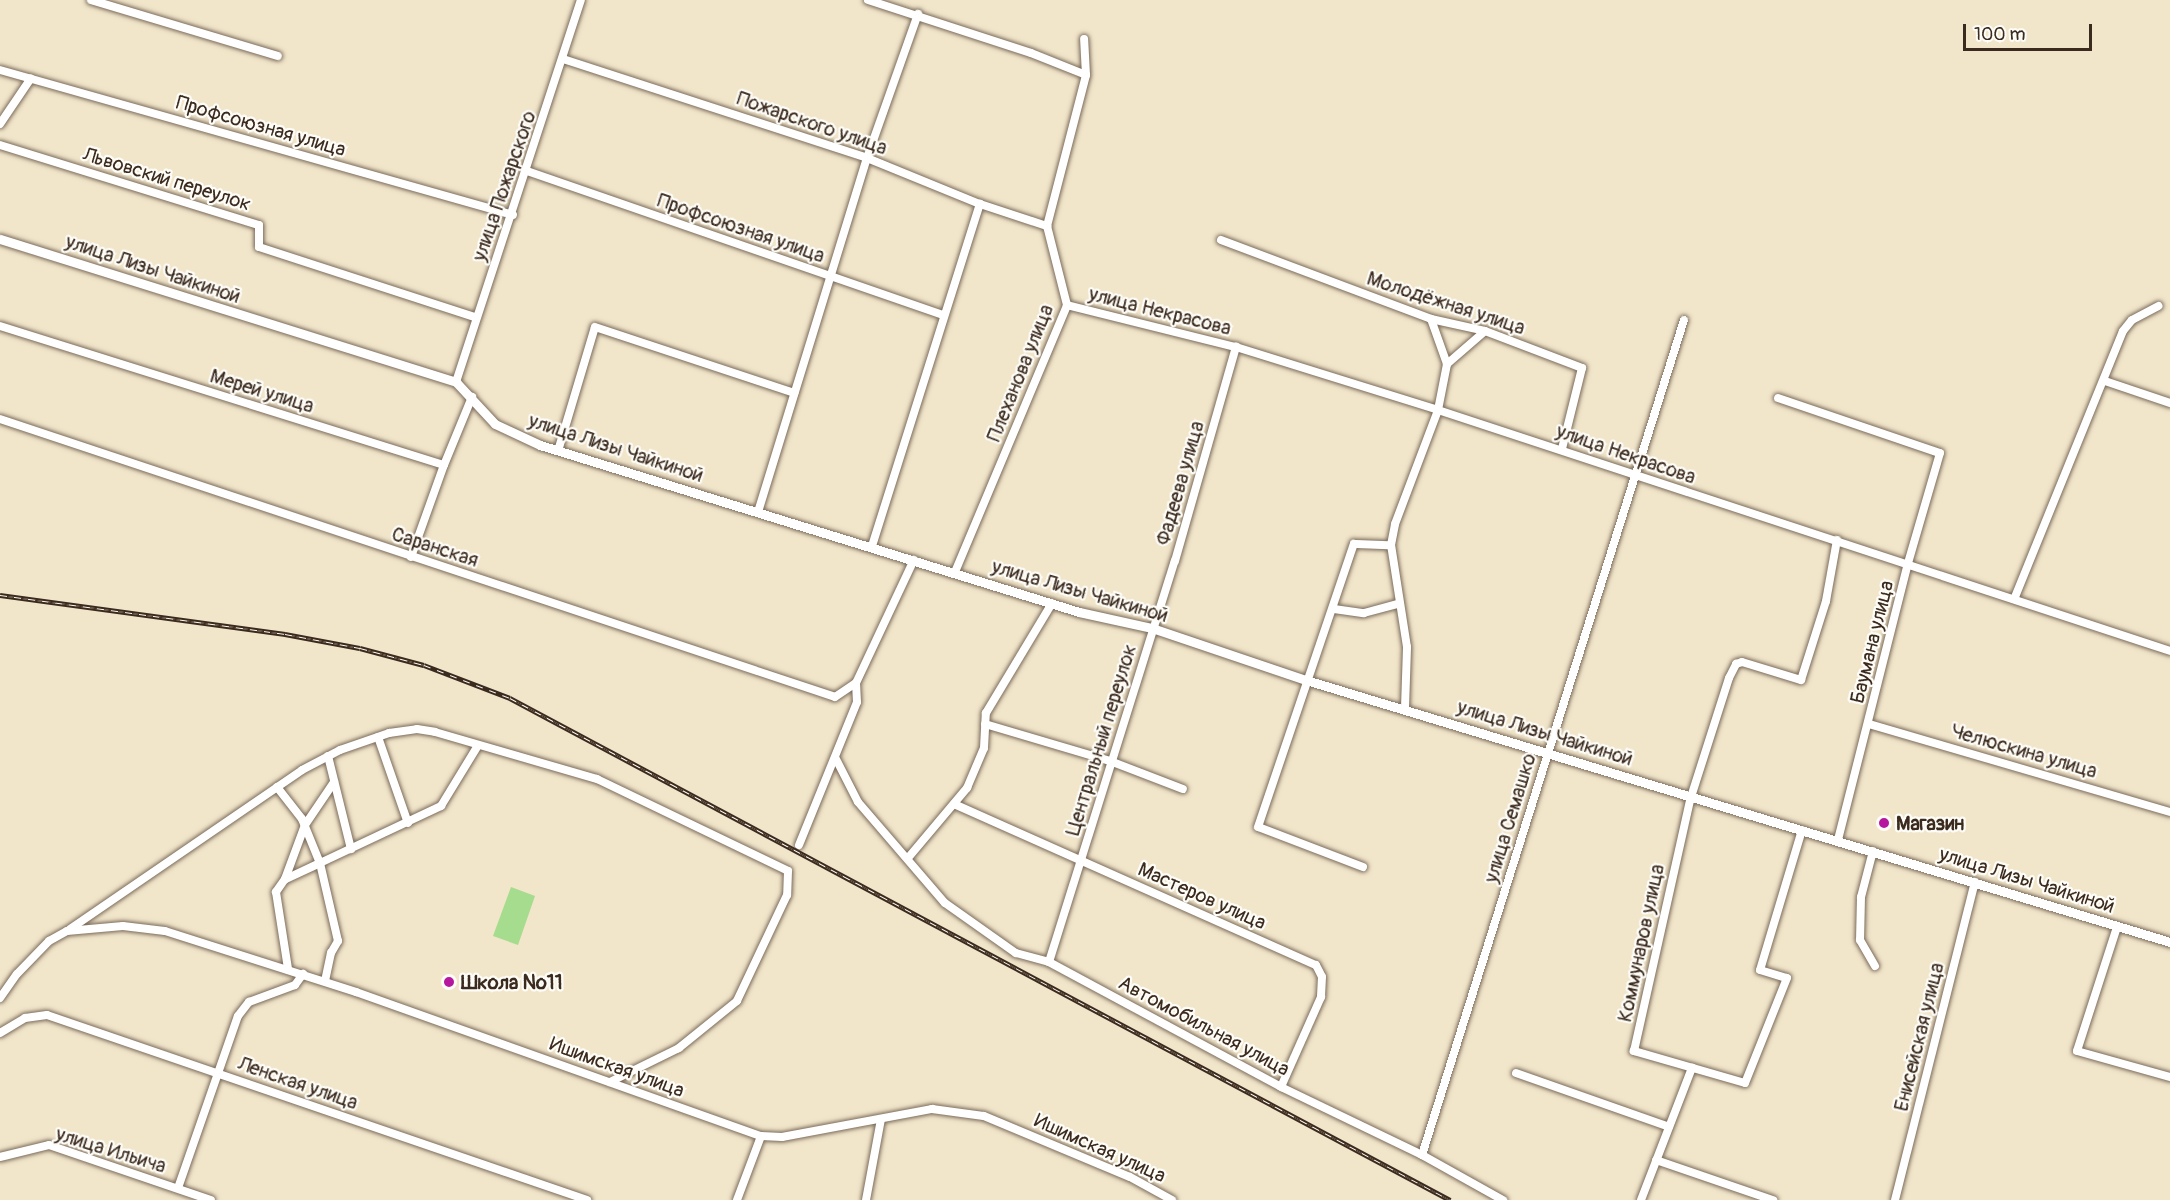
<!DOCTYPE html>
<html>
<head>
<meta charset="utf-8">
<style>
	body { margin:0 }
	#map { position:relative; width:2170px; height:1200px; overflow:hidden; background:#f1e5ca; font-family:Pangolin,sans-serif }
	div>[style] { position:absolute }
	.green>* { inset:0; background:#a5dc8d }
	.roads { filter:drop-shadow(0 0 2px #7b6b5a) drop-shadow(0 0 2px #7b6b5a) }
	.minor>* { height:8px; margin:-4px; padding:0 4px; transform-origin:4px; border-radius:4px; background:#fff }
	.tertiary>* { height:9px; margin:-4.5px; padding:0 4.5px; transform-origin:4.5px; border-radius:4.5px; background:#fff }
	.rail>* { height:4.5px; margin-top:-2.25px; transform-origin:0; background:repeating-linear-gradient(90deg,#fdfcf7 0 7px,#3b2a1e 0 14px); box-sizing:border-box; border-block:2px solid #3b2a1e }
	.dots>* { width:16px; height:16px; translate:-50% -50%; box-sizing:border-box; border:3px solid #fdfcf7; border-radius:50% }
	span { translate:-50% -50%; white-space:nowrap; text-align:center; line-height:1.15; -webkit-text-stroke:4.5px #fdfcf7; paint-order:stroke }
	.street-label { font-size:20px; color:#3b2a1e }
	.poi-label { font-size:20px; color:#3b2a1e; font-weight:700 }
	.left { translate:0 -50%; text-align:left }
	.scale { position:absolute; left:1963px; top:24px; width:129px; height:27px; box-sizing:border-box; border:3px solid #3b2a1e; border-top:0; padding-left:8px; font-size:18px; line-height:21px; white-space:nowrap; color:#3b2a1e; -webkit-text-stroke:4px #fdfcf7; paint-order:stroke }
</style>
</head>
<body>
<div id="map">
	<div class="green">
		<div style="clip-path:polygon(511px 887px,535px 896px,518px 945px,493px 936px)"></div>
	</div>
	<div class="roads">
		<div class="minor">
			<div style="left:91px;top:0;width:195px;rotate:16.7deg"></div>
			<div style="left:868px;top:0;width:171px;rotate:18deg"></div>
			<div style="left:1031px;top:53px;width:59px;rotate:21.8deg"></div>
			<div style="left:563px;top:59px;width:320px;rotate:18deg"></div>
			<div style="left:867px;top:158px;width:122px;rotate:22.2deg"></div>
			<div style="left:980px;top:204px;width:71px;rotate:18.2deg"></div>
			<div style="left:0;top:70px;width:533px;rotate:15.78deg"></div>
			<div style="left:0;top:124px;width:55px;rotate:-56deg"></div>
			<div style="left:0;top:145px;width:271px;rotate:17.2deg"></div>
			<div style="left:259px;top:225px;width:22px;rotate:90deg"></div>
			<div style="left:259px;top:247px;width:227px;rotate:18deg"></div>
			<div style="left:527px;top:171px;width:441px;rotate:19.1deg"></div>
			<div style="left:1221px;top:240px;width:224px;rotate:20.6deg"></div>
			<div style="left:1431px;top:319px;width:55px;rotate:12.5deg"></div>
			<div style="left:1485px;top:331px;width:104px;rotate:20.9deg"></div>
			<div style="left:1582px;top:368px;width:83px;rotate:103.9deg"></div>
			<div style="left:1067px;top:305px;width:174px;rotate:14deg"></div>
			<div style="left:1236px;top:347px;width:212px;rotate:17.3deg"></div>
			<div style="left:1438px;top:410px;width:771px;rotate:18.22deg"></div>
			<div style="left:0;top:326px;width:465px;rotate:17.4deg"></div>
			<div style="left:444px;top:465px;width:74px;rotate:-67.6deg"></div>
			<div style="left:1447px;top:364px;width:50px;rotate:-41deg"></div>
			<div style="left:2105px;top:381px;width:69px;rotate:18.7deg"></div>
			<div style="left:456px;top:382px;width:402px;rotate:-71.9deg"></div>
			<div style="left:1778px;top:398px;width:171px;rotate:18.8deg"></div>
			<div style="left:1940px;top:453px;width:115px;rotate:106.2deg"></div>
			<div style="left:1908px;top:563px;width:286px;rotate:104.2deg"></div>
			<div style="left:0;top:419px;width:880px;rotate:18.41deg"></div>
			<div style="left:835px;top:697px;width:25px;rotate:-34deg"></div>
			<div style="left:558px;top:451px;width:129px;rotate:-73.4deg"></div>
			<div style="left:595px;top:327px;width:210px;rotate:18.3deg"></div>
			<div style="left:758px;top:512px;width:370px;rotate:-72.9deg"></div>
			<div style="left:867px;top:158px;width:153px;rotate:-70.5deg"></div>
			<div style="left:872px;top:546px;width:359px;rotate:-72.5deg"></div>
			<div style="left:411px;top:557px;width:98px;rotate:-70.3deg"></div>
			<div style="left:955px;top:572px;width:290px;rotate:-67.2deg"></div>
			<div style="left:1067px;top:305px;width:81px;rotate:-104.2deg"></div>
			<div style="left:1047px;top:226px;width:156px;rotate:-75.5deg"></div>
			<div style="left:1086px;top:75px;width:36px;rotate:-93deg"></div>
			<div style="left:2015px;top:597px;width:287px;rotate:-67.9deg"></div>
			<div style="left:2123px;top:331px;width:14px;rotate:-51deg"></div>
			<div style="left:2132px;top:320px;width:30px;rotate:-28deg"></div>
			<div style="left:1334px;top:609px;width:30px;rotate:8deg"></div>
			<div style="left:1364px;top:613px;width:35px;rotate:-15deg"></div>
			<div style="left:1405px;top:708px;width:61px;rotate:-88.1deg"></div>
			<div style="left:1407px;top:647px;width:103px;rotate:-98.9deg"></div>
			<div style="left:1391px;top:545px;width:21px;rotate:-79deg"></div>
			<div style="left:1395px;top:524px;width:122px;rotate:-69.3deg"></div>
			<div style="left:1438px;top:410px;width:47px;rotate:-78.9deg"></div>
			<div style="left:1447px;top:364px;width:48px;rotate:-109.6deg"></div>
			<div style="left:985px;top:724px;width:130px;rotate:16.5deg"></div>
			<div style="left:1110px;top:761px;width:78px;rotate:21deg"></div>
			<div style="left:1869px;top:724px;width:314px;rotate:16.3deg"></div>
			<div style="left:378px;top:737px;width:91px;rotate:70.8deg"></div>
			<div style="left:328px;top:756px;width:96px;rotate:76.1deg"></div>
			<div style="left:836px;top:759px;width:48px;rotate:62.9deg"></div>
			<div style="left:858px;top:802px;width:133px;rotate:49.3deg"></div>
			<div style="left:945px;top:903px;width:87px;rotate:35.2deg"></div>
			<div style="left:1016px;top:953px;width:34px;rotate:15deg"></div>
			<div style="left:1049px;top:962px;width:264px;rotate:28.3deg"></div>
			<div style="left:1281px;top:1087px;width:157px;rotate:25.7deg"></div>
			<div style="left:1422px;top:1155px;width:93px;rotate:29.1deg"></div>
			<div style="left:277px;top:787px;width:41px;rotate:52deg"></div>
			<div style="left:302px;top:819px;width:48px;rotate:67.8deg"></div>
			<div style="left:320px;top:863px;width:38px;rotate:155deg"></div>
			<div style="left:285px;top:879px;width:16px;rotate:125deg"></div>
			<div style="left:276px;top:892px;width:78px;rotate:81.1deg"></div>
			<div style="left:954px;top:804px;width:396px;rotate:24deg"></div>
			<div style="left:1316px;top:965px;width:13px;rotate:63deg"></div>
			<div style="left:1322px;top:977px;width:20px;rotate:93deg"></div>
			<div style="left:1321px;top:997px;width:98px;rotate:114deg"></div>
			<div style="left:1802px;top:830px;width:146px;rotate:106.7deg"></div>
			<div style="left:1760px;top:970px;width:28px;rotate:17deg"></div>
			<div style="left:1787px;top:978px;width:113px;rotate:111.8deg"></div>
			<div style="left:1745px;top:1083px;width:116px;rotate:-163.9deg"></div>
			<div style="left:1634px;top:1051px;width:260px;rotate:-77.4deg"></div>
			<div style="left:1691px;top:797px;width:125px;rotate:-72.3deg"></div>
			<div style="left:1729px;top:678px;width:16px;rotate:-63deg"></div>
			<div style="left:1736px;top:664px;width:6px;rotate:-18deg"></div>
			<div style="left:1742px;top:662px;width:62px;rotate:17deg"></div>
			<div style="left:1801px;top:680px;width:83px;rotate:-72.4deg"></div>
			<div style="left:1826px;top:601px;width:62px;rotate:-79.8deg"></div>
			<div style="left:799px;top:845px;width:154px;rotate:-67.9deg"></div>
			<div style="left:857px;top:702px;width:19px;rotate:-93deg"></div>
			<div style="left:856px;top:683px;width:136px;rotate:-64.8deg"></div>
			<div style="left:1873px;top:851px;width:48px;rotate:104.6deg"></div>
			<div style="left:1861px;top:897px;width:43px;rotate:91.3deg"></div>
			<div style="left:1860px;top:940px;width:30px;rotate:60deg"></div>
			<div style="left:908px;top:858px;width:92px;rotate:-49.9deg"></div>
			<div style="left:967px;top:788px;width:43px;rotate:-67deg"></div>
			<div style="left:984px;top:748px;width:35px;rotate:-87deg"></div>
			<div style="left:986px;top:713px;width:128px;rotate:-59deg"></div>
			<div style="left:1363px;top:867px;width:112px;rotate:-159.1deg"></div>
			<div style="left:1258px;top:827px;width:299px;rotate:-71.3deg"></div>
			<div style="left:1354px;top:544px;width:37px;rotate:2deg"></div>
			<div style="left:285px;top:879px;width:58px;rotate:-69.7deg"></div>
			<div style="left:305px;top:825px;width:52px;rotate:-56deg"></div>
			<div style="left:2117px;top:927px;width:130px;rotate:107.9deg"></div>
			<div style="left:2077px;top:1051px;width:97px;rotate:15.6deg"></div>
			<div style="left:70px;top:929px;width:281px;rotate:-34.4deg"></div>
			<div style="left:302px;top:770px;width:43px;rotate:-27.8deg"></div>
			<div style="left:340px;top:750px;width:52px;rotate:-19.1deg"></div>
			<div style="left:389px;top:733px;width:28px;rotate:-8deg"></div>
			<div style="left:417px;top:729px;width:18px;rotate:9deg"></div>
			<div style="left:435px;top:732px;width:169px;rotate:16.2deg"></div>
			<div style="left:597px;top:779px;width:212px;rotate:25.7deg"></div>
			<div style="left:788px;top:871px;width:24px;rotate:92deg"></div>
			<div style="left:787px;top:895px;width:117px;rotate:115.3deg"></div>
			<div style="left:737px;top:1001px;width:75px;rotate:141deg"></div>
			<div style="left:679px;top:1048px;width:77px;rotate:153.8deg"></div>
			<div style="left:1049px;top:962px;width:420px;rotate:-72.6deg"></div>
			<div style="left:1175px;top:561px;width:223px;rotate:-74.1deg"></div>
			<div style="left:325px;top:981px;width:29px;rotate:-78deg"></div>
			<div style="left:331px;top:953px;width:14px;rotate:-60deg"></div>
			<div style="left:338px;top:941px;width:80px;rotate:-103deg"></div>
			<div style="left:320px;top:863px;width:134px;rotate:-25.2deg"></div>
			<div style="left:441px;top:806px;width:69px;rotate:-58.6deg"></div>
			<div style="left:0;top:998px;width:29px;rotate:-55deg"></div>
			<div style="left:17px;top:974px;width:46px;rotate:-45.9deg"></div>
			<div style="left:49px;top:941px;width:21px;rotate:-29deg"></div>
			<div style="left:67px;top:931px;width:56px;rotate:-5.1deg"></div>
			<div style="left:123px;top:926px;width:42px;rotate:6.8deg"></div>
			<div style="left:165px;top:931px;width:201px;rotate:17.7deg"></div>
			<div style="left:356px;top:992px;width:430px;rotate:19.6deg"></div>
			<div style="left:761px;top:1136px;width:21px;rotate:3deg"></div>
			<div style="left:782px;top:1137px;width:153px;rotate:-10.6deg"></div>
			<div style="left:932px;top:1109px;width:52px;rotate:7.7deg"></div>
			<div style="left:984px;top:1116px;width:158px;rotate:22.7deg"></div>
			<div style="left:1130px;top:1177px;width:48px;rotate:28.7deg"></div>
			<div style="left:0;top:1033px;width:29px;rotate:-31deg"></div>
			<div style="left:25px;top:1018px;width:22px;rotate:-8deg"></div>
			<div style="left:47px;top:1015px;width:571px;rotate:18.91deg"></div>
			<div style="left:1516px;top:1073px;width:162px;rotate:19.4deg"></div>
			<div style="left:1422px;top:1155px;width:875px;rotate:-72.58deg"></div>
			<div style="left:0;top:1157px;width:50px;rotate:-13.8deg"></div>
			<div style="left:49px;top:1145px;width:171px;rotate:18.8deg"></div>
			<div style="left:1656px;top:1160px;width:124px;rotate:18.9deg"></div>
			<div style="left:178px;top:1188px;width:182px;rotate:-70.8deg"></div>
			<div style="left:238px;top:1016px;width:18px;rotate:-52deg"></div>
			<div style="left:249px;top:1002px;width:49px;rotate:-20.3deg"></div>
			<div style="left:295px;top:985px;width:14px;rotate:-54deg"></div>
			<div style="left:737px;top:1200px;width:68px;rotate:-69.4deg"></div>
			<div style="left:866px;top:1200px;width:82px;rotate:-79.5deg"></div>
			<div style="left:1641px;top:1200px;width:142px;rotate:-68.9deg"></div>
			<div style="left:1895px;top:1200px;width:328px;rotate:-75.9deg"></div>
		</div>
		<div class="tertiary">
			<div style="left:0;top:239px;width:478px;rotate:17.4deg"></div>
			<div style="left:456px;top:382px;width:57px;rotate:47.1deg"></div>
			<div style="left:495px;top:424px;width:50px;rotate:25deg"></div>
			<div style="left:540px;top:445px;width:564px;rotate:17.21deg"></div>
			<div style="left:1079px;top:612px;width:75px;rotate:12.4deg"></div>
			<div style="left:1152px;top:628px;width:163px;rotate:18.7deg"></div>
			<div style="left:1306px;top:680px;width:903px;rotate:16.87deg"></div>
		</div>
	</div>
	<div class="rail">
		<div style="left:0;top:595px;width:288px;rotate:7.8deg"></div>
		<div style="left:285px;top:634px;width:76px;rotate:10.6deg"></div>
		<div style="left:360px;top:648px;width:66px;rotate:14.9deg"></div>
		<div style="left:424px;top:665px;width:92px;rotate:21deg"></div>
		<div style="left:510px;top:698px;width:1066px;rotate:28.1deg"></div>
	</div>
	<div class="dots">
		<div style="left:1884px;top:823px;background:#b5179e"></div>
		<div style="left:449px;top:982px;background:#b5179e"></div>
	</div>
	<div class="street-label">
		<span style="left:812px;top:123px;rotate:19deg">Пожарского улица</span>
		<span style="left:261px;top:126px;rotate:16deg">Профсоюзная улица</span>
		<span style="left:167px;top:179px;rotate:17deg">Львовский переулок</span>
		<span style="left:504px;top:186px;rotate:-71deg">улица Пожарского</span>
		<span style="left:741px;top:228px;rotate:19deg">Профсоюзная улица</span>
		<span style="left:153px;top:269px;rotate:18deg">улица Лизы Чайкиной</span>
		<span style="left:1446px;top:303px;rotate:18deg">Молодёжная улица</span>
		<span style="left:1160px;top:311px;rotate:14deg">улица Некрасова</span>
		<span style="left:1020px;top:373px;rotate:-68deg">Плеханова улица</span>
		<span style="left:262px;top:391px;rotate:17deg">Мерей улица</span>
		<span style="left:616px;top:448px;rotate:18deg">улица Лизы Чайкиной</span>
		<span style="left:1626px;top:454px;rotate:19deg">улица Некрасова</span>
		<span style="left:1180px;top:483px;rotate:-74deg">Фадеева улица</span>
		<span style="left:435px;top:547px;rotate:18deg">Саранская</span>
		<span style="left:1080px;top:591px;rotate:16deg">улица Лизы Чайкиной</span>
		<span style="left:1872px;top:642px;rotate:-76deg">Баумана улица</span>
		<span style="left:1545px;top:733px;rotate:17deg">улица Лизы Чайкиной</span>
		<span style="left:1101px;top:740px;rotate:-73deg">Центральный переулок</span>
		<span style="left:2024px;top:751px;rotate:16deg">Челюскина улица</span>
		<span style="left:1510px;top:818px;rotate:-73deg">улица Семашко</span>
		<span style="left:2027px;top:880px;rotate:17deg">улица Лизы Чайкиной</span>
		<span style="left:1202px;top:896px;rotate:24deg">Мастеров улица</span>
		<span style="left:1641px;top:943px;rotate:-78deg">Коммунаров улица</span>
		<span style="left:1204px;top:1026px;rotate:28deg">Автомобильная улица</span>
		<span style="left:1919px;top:1037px;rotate:-76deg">Енисейская улица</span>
		<span style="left:617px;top:1067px;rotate:20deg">Ишимская улица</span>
		<span style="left:298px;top:1083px;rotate:19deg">Ленская улица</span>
		<span style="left:1100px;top:1148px;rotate:24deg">Ишимская улица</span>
		<span style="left:111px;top:1150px;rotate:17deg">улица Ильича</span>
	</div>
	<div class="poi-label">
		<span class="left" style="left:1896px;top:823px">Магазин</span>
		<span class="left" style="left:461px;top:982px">Школа №11</span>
	</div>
	<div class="scale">100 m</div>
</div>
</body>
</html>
